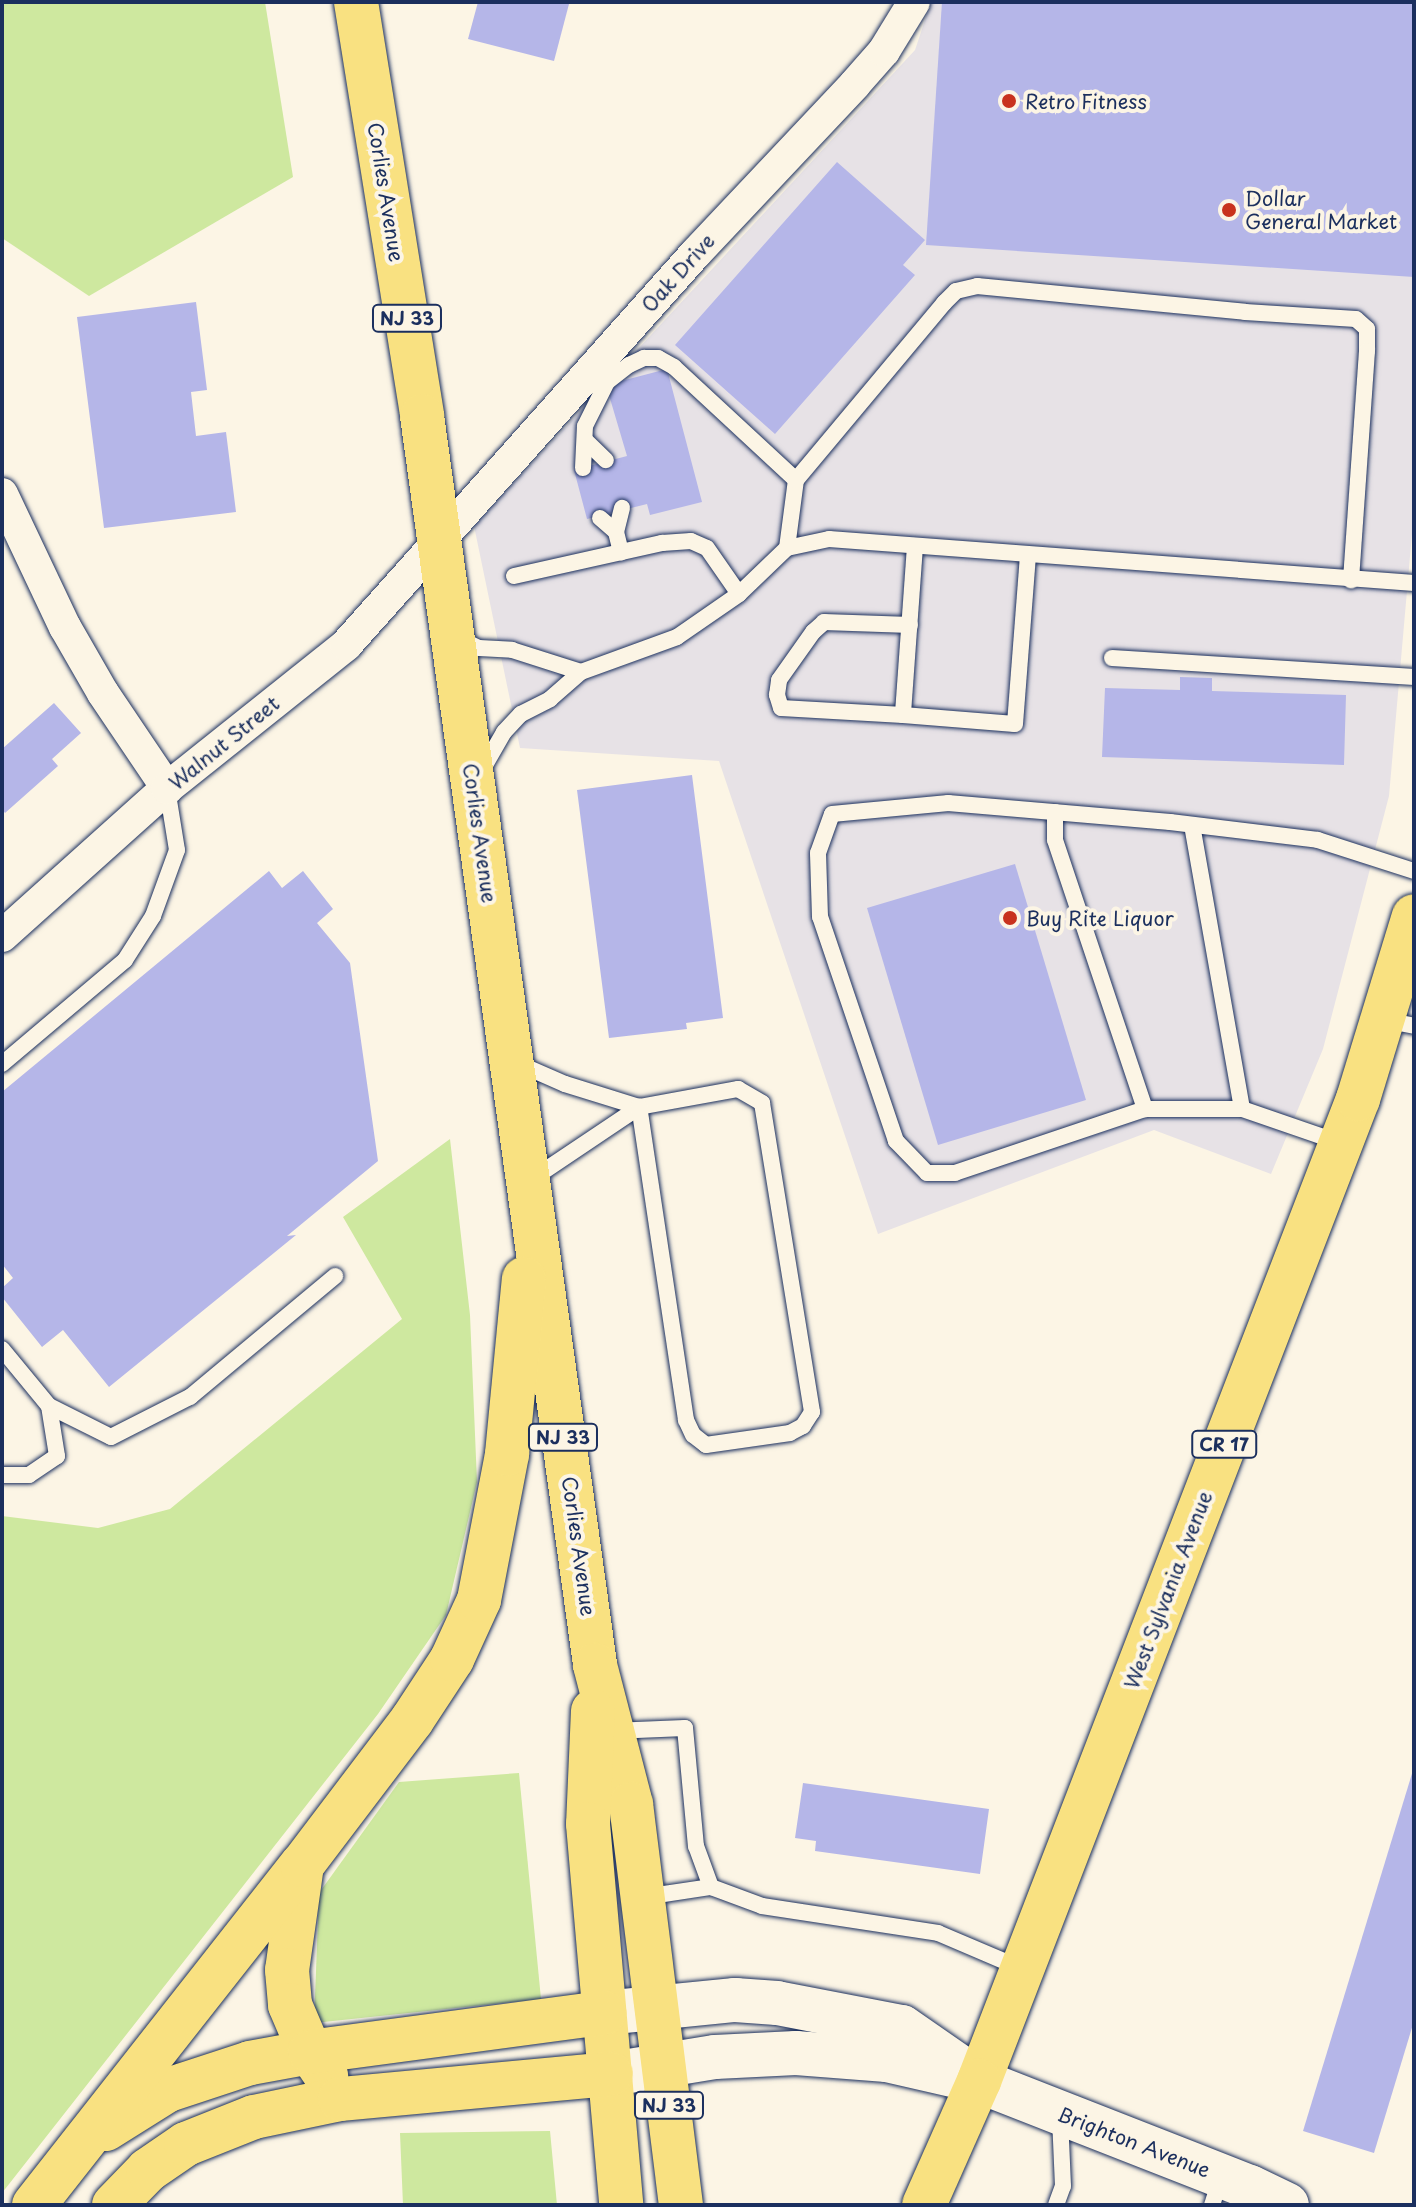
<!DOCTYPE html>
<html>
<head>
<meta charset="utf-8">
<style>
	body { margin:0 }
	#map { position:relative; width:1416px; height:2207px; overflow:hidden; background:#fcf5e5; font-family:"Playpen Sans",sans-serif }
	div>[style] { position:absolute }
	.built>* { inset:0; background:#e7e2e6 }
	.green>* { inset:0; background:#cee89f }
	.building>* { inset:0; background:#b5b6e8 }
	.roads { filter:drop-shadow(0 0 2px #1b2f5e) drop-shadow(0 0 2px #1b2f5e) }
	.lane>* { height:16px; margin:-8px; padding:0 8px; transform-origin:8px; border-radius:8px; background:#fcf5e5 }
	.street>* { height:32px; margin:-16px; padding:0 16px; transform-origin:16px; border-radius:16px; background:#fcf5e5 }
	.secondary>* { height:44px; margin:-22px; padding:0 22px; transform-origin:22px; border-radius:22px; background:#fcf5e5 }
	.primary>* { height:44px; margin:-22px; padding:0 22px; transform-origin:22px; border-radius:22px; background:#f9e181 }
	.highway>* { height:44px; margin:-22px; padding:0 22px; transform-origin:22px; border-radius:22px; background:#f9e181 }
	.dots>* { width:22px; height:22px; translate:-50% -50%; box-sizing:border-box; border:4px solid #fcf5e5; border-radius:50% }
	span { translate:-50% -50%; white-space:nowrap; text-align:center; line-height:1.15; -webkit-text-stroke:8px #fcf5e5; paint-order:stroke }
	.shield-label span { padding:2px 6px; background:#fcf5e5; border:2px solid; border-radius:6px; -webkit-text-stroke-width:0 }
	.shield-label { font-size:18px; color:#1b2f5e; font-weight:700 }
	.poi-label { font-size:20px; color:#1b2f5e }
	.left { translate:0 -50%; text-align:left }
	.street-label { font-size:20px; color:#1b2f5e }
	.frame { position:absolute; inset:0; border:4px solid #1b2f5e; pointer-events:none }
</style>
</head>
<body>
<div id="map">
	<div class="built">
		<div style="clip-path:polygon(931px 2px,1414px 2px,1414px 511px,1389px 796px,1323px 1049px,1271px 1174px,1154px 1130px,878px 1234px,719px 761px,520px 748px,474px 526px,915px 50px)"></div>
	</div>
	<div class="green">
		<div style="clip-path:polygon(6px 2px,265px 2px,293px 177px,89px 296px,2px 238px,2px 7px)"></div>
		<div style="clip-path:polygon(450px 1139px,470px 1315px,477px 1482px,446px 1615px,378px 1714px,2px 2193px,2px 1516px,98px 1528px,170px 1509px,402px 1319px,343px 1217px)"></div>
		<div style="clip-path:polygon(519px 1773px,541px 1999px,314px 2023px,319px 1893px,399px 1782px)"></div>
		<div style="clip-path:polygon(550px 2131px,557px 2205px,403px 2205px,400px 2133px)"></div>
	</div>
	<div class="building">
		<div style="clip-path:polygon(478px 2px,569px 4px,554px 61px,468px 39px)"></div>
		<div style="clip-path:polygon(942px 2px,1414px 2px,1414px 277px,926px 245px)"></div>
		<div style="clip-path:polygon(837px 162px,925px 240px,903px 265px,915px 275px,775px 434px,675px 345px)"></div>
		<div style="clip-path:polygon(196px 302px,207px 390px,191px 392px,196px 436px,226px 432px,236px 512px,104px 528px,77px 317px)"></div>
		<div style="clip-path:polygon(667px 369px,702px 502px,650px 515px,647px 504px,587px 519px,574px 470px,627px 456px,606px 385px)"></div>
		<div style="clip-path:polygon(1180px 677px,1212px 678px,1212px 691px,1346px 695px,1344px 765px,1102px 757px,1105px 688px,1180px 690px)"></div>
		<div style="clip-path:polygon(54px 703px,81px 733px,52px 759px,58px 766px,5px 813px,2px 809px,2px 749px)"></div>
		<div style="clip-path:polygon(692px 775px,723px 1018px,686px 1023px,687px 1029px,609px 1038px,577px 790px)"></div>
		<div style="clip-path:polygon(1015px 864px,1086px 1100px,938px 1145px,867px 908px)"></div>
		<div style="clip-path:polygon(269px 871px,282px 888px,303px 871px,333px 909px,317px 923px,350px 963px,378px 1161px,287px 1236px,296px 1235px,109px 1387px,63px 1330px,42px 1347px,2px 1297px,2px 1288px,13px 1278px,2px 1264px,2px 1092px)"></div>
		<div style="clip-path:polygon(1414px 1767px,1414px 2021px,1374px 2153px,1303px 2131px)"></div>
		<div style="clip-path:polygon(803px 1783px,989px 1809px,980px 1874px,815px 1851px,816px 1841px,795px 1838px)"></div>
	</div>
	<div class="roads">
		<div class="lane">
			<div style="left:585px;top:440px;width:29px;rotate:44deg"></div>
			<div style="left:583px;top:468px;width:42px;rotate:-87.3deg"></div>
			<div style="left:585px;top:426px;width:49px;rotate:-63.4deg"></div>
			<div style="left:607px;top:382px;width:28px;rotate:-38deg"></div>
			<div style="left:629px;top:365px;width:17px;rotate:-25deg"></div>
			<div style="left:644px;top:358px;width:14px"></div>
			<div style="left:658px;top:358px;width:18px;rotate:29deg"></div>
			<div style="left:674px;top:367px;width:166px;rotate:42.8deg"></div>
			<div style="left:600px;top:518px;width:21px;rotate:41deg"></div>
			<div style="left:616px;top:532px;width:21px;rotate:76deg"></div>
			<div style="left:616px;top:532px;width:25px;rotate:-76deg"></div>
			<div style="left:915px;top:546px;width:169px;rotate:94.1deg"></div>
			<div style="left:903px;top:715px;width:112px;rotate:4.6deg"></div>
			<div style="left:1015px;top:724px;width:169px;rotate:-85.6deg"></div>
			<div style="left:787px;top:548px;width:69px;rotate:-82.5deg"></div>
			<div style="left:796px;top:480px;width:231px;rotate:-50.1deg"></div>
			<div style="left:944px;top:303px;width:17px;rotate:-45deg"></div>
			<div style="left:956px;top:291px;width:22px;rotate:-13deg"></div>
			<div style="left:977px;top:286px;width:269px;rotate:5.5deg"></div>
			<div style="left:1245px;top:312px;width:111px;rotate:3.6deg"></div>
			<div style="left:1356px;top:319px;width:15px;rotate:42deg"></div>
			<div style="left:1367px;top:329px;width:22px;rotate:90deg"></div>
			<div style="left:1367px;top:351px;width:230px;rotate:94deg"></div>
			<div style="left:514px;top:576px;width:152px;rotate:-12.6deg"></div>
			<div style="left:662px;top:543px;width:29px;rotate:-4deg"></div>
			<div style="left:691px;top:541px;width:17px;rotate:24deg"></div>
			<div style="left:707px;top:548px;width:56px;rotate:55.2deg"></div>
			<div style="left:456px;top:637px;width:25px;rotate:26deg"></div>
			<div style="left:479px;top:648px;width:33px;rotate:3deg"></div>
			<div style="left:512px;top:650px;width:72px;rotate:17.7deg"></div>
			<div style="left:1112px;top:658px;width:303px;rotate:3.6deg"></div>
			<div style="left:903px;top:715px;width:122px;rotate:-176.7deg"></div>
			<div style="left:781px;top:708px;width:14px;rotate:-107deg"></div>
			<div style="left:777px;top:695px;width:15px;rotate:-82deg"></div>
			<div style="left:779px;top:680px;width:59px;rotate:-54.7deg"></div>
			<div style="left:813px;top:632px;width:15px;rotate:-42deg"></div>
			<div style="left:824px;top:622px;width:86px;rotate:2deg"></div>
			<div style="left:481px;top:772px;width:46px;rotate:-60.1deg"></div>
			<div style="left:504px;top:732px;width:25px;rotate:-47deg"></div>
			<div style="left:521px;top:714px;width:33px;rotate:-27deg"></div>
			<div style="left:550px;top:699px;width:41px;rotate:-41.1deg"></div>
			<div style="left:581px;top:672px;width:102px;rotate:-20deg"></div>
			<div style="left:677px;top:637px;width:75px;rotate:-34.7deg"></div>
			<div style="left:739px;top:594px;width:66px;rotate:-43.8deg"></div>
			<div style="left:787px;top:548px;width:43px;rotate:-12.1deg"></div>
			<div style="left:829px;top:539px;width:587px;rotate:4.3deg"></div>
			<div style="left:1055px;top:812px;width:28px;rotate:90deg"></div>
			<div style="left:1055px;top:840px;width:284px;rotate:71.5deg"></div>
			<div style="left:1192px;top:825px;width:288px;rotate:80deg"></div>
			<div style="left:1384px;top:1020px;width:31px;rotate:11deg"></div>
			<div style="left:517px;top:1063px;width:52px;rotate:23.6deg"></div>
			<div style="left:565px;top:1084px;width:77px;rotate:17.3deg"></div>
			<div style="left:2px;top:1064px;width:161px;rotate:-40.2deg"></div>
			<div style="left:125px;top:960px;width:52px;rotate:-57.5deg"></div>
			<div style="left:153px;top:916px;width:70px;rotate:-70deg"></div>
			<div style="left:177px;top:850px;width:63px;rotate:-99.2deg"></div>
			<div style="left:1338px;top:1142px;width:102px;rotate:-161deg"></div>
			<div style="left:1242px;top:1109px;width:97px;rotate:180deg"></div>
			<div style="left:1145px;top:1109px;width:200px;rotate:161.4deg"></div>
			<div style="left:955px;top:1173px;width:28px;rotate:180deg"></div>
			<div style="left:927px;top:1173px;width:45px;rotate:-134.1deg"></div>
			<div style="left:896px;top:1141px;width:237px;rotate:-108.7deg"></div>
			<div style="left:820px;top:917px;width:64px;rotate:-91.8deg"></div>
			<div style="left:818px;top:853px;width:41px;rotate:-70.3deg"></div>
			<div style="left:832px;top:814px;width:117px;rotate:-5.4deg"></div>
			<div style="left:948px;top:803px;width:223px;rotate:4.9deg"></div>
			<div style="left:1170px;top:822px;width:149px;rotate:6.9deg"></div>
			<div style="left:1318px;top:840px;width:101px;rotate:17.9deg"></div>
			<div style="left:532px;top:1179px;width:129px;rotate:-33.9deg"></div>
			<div style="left:639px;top:1107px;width:101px;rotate:-10.3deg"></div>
			<div style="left:738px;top:1089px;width:28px;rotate:30deg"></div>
			<div style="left:762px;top:1103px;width:313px;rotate:80.8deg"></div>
			<div style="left:812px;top:1412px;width:17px;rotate:123deg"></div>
			<div style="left:803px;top:1426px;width:15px;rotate:152deg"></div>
			<div style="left:790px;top:1433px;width:85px;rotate:171.9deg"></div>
			<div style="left:706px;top:1445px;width:16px;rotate:-142deg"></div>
			<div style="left:693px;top:1435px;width:17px;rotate:-115deg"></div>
			<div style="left:686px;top:1420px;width:317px;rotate:-98.5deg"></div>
			<div style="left:2px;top:1349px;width:74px;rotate:50.5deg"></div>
			<div style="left:49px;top:1406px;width:51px;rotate:80.9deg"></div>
			<div style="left:57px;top:1456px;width:34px;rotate:146deg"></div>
			<div style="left:29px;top:1475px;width:27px;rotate:180deg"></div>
			<div style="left:49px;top:1406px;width:69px;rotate:26.6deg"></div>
			<div style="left:111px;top:1437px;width:89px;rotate:-26.9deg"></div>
			<div style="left:190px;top:1397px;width:189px;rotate:-39.8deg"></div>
			<div style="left:612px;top:1731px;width:73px;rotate:-2.4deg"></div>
			<div style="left:685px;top:1728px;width:119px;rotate:84.7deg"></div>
			<div style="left:696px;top:1846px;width:44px;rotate:69.9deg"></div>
			<div style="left:644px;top:1897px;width:68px;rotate:-8.5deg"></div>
			<div style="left:711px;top:1887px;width:54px;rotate:20.4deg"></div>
			<div style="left:762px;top:1906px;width:178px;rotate:8.7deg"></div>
			<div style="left:938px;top:1933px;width:89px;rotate:23.1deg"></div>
			<div style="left:1056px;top:2205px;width:20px;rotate:-70deg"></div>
			<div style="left:1063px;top:2186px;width:70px;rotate:-92.5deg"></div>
			<div style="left:1212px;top:2205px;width:29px;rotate:-72deg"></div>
		</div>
		<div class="street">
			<div style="left:2px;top:494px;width:147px;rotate:64.7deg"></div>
			<div style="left:65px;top:627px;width:76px;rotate:60.1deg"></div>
			<div style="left:103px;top:693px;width:115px;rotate:56deg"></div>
			<div style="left:2px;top:936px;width:222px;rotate:-41.9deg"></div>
			<div style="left:167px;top:788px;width:229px;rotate:-38.6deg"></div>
			<div style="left:346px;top:645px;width:524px;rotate:-48.25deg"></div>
			<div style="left:695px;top:254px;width:233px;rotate:-46.7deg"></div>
			<div style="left:855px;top:84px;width:44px;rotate:-48.7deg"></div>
			<div style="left:884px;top:51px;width:57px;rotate:-58.5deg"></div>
		</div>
		<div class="secondary">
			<div style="left:604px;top:2013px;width:132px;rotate:-5.7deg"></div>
			<div style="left:735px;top:2000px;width:42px;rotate:4.1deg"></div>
			<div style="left:777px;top:2003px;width:127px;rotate:10.9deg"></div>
			<div style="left:902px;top:2027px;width:72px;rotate:34.8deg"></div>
			<div style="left:611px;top:2074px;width:105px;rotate:-9.3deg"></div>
			<div style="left:715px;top:2057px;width:81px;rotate:-2.8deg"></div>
			<div style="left:796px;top:2053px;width:91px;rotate:4.4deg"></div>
			<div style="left:887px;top:2060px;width:94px;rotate:12.9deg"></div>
			<div style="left:979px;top:2081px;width:291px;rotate:21.4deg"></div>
			<div style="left:1250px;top:2187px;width:41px;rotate:25.9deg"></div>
		</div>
		<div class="primary">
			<div style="left:979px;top:2081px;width:1053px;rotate:-68.9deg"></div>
			<div style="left:1358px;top:1099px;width:191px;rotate:-73deg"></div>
		</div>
		<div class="highway">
			<div style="left:356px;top:2px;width:419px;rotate:80.9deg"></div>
			<div style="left:422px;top:416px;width:1261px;rotate:82.11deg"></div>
			<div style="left:595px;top:1665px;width:144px;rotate:75.5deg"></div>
			<div style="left:631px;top:1804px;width:404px;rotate:82.9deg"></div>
			<div style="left:593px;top:1711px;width:113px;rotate:92.5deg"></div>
			<div style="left:588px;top:1824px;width:382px;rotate:85deg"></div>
			<div style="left:302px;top:1865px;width:106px;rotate:98.1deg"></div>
			<div style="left:287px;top:1970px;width:35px;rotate:85deg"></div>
			<div style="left:290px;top:2005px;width:51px;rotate:66.9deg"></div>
			<div style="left:310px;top:2052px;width:29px;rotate:56deg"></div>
			<div style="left:106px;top:2129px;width:73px;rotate:-32.2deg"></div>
			<div style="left:168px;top:2090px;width:86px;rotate:-18.2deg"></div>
			<div style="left:250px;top:2063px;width:61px;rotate:-10.4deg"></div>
			<div style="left:310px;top:2052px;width:297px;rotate:-7.6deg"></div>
			<div style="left:34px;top:2205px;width:433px;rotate:-51.8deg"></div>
			<div style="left:302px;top:1865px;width:182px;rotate:-52.8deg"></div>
			<div style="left:412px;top:1720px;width:73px;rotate:-56.7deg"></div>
			<div style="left:452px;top:1659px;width:65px;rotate:-65.4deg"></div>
			<div style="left:479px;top:1600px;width:149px;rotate:-79.1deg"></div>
			<div style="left:507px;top:1454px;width:176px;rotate:-84.5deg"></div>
			<div style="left:114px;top:2205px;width:49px;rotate:-45.8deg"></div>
			<div style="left:148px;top:2170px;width:46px;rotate:-34.4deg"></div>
			<div style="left:186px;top:2144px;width:73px;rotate:-21.7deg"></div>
			<div style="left:254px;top:2117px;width:88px;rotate:-11.8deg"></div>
			<div style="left:340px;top:2099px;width:272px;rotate:-5.3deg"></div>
			<div style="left:924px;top:2205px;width:136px;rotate:-66.1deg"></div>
		</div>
	</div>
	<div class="dots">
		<div style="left:1009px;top:101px;background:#c8321e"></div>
		<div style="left:1229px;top:210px;background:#c8321e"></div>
		<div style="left:1010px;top:918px;background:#c8321e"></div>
	</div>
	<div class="shield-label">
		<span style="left:407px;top:318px">NJ 33</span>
		<span style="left:563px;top:1437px">NJ 33</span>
		<span style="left:1224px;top:1444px">CR 17</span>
		<span style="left:669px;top:2105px">NJ 33</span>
	</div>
	<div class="poi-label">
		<span class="left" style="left:1025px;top:101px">Retro Fitness</span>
		<span class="left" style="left:1245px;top:210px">Dollar<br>General Market</span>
		<span class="left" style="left:1026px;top:918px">Buy Rite Liquor</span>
	</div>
	<div class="street-label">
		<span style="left:386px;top:192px;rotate:81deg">Corlies Avenue</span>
		<span style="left:678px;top:273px;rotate:-48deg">Oak Drive</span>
		<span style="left:224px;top:743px;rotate:-39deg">Walnut Street</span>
		<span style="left:480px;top:833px;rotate:82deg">Corlies Avenue</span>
		<span style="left:579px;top:1546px;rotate:82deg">Corlies Avenue</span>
		<span style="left:1168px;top:1590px;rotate:-69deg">West Sylvania Avenue</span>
		<span style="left:1134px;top:2142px;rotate:21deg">Brighton Avenue</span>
	</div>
	<div class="frame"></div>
</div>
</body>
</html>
